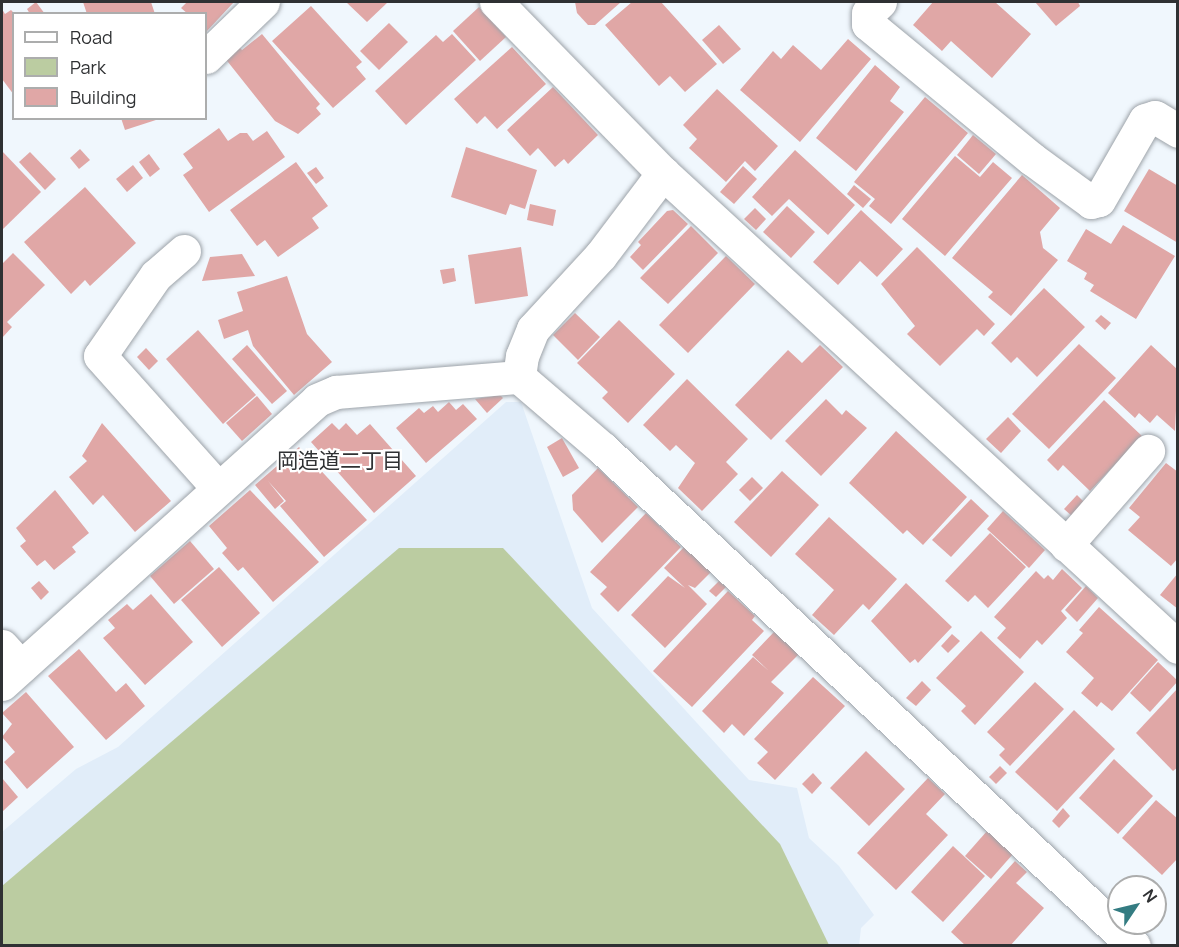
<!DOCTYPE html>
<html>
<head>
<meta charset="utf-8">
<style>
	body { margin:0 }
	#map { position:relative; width:1179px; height:947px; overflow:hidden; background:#f0f7fd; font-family:Manrope,"Noto Sans JP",sans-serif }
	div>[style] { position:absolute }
	.built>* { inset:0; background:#e1edf9 }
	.green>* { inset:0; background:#bbcca1 }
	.building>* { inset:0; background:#e0a7a6 }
	.roads { filter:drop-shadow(0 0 2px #9da3a9) drop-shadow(0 0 2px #9da3a9) }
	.minor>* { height:33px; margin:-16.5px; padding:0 16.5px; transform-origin:16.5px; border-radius:16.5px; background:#fff }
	span { translate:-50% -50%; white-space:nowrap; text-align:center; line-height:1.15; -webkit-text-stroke:4.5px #fff; paint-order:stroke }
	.neighbourhood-label { font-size:21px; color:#2f3133 }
	.frame { position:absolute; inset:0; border:3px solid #2f3133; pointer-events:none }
	.legend { position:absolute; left:12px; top:12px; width:195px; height:108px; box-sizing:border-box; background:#fff; border:2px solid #acadad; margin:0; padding:8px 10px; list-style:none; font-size:18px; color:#2f3133 }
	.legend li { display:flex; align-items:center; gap:12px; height:30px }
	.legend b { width:30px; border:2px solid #acadad }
	.north { position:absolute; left:1107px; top:875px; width:60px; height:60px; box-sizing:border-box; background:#fff; border:2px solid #acadad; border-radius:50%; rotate:55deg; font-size:16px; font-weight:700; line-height:24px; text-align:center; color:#2f3133 }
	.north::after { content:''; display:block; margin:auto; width:21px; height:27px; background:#347c82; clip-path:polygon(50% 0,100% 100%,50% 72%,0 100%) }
</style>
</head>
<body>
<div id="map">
	<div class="built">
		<div style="clip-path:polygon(506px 402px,521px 402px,592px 608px,749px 780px,797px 788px,809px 838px,839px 866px,874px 915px,861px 928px,859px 946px,2px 945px,2px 832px,76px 769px,118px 747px)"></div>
	</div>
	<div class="green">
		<div style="clip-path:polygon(399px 548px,503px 548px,780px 844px,829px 945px,2px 945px,2px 886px)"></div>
	</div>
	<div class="building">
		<div style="clip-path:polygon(36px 2px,45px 14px,30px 14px,27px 9px)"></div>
		<div style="clip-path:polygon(83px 2px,151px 2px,155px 14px,87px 14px)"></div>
		<div style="clip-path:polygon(187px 2px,234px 2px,207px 31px,206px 14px,188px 14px,181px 8px)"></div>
		<div style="clip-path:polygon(346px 2px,388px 2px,367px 22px)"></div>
		<div style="clip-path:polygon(575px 2px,621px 2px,595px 25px,588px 25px,577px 13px)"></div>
		<div style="clip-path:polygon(632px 2px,661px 2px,717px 64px,685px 92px,670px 76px,659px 86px,605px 25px)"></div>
		<div style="clip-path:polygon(933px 2px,995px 2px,1031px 34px,992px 78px,951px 41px,942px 51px,913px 25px)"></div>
		<div style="clip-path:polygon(1035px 2px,1078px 2px,1080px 6px,1056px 26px)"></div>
		<div style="clip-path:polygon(311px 6px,362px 62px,356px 67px,366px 79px,333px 108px,272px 41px)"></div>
		<div style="clip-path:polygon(479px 7px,506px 37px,480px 61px,453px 31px)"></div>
		<div style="clip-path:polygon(2px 9px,5px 14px,11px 10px,14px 13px,14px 95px,2px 79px)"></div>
		<div style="clip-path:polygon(389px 23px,408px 42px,379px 70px,360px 51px)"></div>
		<div style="clip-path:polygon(719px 25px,741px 49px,723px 64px,702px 40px)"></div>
		<div style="clip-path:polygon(262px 34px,320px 104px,316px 108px,321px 114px,298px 134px,275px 121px,224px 57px,238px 46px,242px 50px)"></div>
		<div style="clip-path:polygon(452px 34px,476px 60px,406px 125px,375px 91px,436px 35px,443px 42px)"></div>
		<div style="clip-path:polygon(848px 39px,871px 59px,800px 142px,740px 90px,773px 51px,781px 59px,793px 45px,821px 70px)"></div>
		<div style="clip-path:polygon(512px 47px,546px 84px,497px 129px,485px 116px,477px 124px,454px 99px)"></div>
		<div style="clip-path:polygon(875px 65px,900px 87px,890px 101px,904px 112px,856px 171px,816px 138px)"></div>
		<div style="clip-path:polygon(553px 87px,598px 135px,568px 164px,564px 159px,555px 167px,538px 148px,530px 156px,507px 130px)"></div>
		<div style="clip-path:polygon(717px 89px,778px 146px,755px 171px,745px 161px,726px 182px,689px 148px,697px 139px,683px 125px)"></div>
		<div style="clip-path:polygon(925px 97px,968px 133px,891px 224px,869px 206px,875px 199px,854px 182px)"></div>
		<div style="clip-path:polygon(121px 118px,159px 118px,159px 119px,125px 130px)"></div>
		<div style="clip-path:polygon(219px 128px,228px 141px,240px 133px,247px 133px,253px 141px,267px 131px,285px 157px,209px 212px,183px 175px,193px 168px,183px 154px)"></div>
		<div style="clip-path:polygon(973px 135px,996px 154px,979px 174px,957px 155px)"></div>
		<div style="clip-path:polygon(466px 147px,537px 170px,525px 209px,510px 204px,506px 215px,451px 197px)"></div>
		<div style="clip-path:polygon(80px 149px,90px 160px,79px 169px,70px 158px)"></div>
		<div style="clip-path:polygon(795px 150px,855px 205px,828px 235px,789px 199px,772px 216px,752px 197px)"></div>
		<div style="clip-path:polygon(2px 151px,41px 192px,2px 230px)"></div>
		<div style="clip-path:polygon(30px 152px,56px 179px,45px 190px,19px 162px)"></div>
		<div style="clip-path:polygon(149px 154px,160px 169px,150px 177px,139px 162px)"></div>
		<div style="clip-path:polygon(955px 156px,980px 177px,993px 162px,1012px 178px,945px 256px,902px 219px)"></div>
		<div style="clip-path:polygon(296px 162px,328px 206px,312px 218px,319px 228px,278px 257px,265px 240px,257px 246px,230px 210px)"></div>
		<div style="clip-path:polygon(133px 165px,143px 178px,127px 192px,116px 179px)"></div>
		<div style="clip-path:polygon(743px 166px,757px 179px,734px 204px,720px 192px)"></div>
		<div style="clip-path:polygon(316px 167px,324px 178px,316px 184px,307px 173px)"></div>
		<div style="clip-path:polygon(1149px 169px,1178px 186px,1178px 243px,1124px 211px)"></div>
		<div style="clip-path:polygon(1022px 175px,1060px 208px,1040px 232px,1043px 248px,1058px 260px,1011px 316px,988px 297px,993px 292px,952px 258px)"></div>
		<div style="clip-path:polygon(854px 185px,871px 199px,863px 208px,847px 194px)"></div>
		<div style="clip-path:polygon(85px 187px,136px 243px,90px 286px,85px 280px,71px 294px,24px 242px)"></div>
		<div style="clip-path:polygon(530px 204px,556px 210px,553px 226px,527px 220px)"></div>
		<div style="clip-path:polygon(787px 206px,815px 232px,791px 258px,763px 232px)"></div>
		<div style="clip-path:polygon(755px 208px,766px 219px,756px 230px,744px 219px)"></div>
		<div style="clip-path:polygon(673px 210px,688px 224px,643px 270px,630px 257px,641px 245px,638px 242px,667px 211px)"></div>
		<div style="clip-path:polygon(861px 210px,903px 249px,877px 277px,860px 261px,838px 285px,813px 262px)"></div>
		<div style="clip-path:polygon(1123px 225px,1175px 256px,1136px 319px,1090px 291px,1094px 285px,1084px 279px,1087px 273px,1067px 261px,1086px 229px,1111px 244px)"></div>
		<div style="clip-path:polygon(691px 226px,718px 253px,668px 304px,640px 278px)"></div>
		<div style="clip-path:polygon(521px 247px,528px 296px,475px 304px,468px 255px)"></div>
		<div style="clip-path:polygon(917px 247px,995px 324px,984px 336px,977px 329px,940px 366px,907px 334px,915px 326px,881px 284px)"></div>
		<div style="clip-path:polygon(13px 253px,45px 285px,7px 322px,12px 327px,2px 338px,2px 264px)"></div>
		<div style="clip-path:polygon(242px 254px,255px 276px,202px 281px,210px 257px)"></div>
		<div style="clip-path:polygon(726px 256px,755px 284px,688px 353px,659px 325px)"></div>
		<div style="clip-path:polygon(454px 268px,456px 281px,443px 284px,440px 270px)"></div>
		<div style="clip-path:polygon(287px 276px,307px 334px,332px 362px,294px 395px,253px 346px,248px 330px,224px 339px,218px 320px,243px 311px,237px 292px)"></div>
		<div style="clip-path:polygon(1044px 288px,1085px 327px,1037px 377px,1017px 357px,1011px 363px,991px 343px)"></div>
		<div style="clip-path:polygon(575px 313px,600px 337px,578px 360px,553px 335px)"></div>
		<div style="clip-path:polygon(1101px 315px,1111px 323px,1105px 330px,1095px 321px)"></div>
		<div style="clip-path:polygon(619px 320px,675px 374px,628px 423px,602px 398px,608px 392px,577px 363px)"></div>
		<div style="clip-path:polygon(198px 330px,256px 395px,223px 424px,166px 359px)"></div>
		<div style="clip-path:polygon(1079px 344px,1116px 378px,1049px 449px,1012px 414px)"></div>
		<div style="clip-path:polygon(247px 345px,287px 391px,272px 404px,232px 359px)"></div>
		<div style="clip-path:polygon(820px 345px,843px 367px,771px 440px,735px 405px,788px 350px,802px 363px)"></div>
		<div style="clip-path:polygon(1151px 345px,1178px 370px,1175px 431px,1157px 415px,1150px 423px,1139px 413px,1135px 418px,1108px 393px)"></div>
		<div style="clip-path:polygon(146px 348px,158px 361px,149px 370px,137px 357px)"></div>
		<div style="clip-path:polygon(687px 379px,748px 439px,726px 462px,738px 474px,702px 511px,678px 488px,695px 463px,676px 445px,670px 451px,643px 425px)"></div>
		<div style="clip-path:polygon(500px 395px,503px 398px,487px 413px,475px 399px)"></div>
		<div style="clip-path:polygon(257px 396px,272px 414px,242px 441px,226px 423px)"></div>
		<div style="clip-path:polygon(826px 399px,842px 415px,846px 410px,867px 428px,821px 476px,785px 441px)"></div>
		<div style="clip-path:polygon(1104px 400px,1142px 436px,1090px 491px,1063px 465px,1058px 471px,1047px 460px)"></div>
		<div style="clip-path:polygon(449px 402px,456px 410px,463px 404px,477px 419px,426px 463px,396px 428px,419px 408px,424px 413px,433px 406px,438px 412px)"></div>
		<div style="clip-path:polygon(1008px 417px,1021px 431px,1001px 453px,986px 439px)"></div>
		<div style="clip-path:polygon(102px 423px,171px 501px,135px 532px,103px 495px,93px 505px,69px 477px,87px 461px,82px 456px)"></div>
		<div style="clip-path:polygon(332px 423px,339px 430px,346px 423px,357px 435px,370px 424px,416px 476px,374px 513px,311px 442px)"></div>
		<div style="clip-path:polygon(896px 431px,967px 497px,923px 545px,907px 530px,903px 534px,849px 483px)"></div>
		<div style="clip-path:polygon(562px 438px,579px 468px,563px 477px,547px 447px)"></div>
		<div style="clip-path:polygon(299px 447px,367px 520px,324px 557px,280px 506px,286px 501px,268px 481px,284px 501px,275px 509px,255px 485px)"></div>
		<div style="clip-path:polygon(1166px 463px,1178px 472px,1178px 558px,1171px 566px,1128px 530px,1140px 517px,1129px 508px)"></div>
		<div style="clip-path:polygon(598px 468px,638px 507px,602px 543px,573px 510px,572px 495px)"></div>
		<div style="clip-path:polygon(782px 471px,819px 505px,771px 557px,734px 522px)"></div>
		<div style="clip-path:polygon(752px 477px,763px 488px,750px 501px,739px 490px)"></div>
		<div style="clip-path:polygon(55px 490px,89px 533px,72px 547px,76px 552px,54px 570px,45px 560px,37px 566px,20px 546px,26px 541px,16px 528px)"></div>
		<div style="clip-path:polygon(250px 490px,319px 562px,273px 602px,243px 567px,238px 571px,222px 553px,227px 548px,209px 526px)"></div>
		<div style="clip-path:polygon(1077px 495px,1086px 504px,1073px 517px,1064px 509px)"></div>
		<div style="clip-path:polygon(971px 499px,989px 516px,951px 557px,932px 540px)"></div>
		<div style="clip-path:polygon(1003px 511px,1045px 550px,1029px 568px,987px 529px)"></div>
		<div style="clip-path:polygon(646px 513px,681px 547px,618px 612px,600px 594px,607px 587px,590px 572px)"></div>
		<div style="clip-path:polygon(829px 517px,897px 579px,869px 610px,863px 604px,834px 635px,812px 615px,834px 590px,795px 554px)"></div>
		<div style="clip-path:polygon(990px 533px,1026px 567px,988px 608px,975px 595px,968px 602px,945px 581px)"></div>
		<div style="clip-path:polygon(190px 541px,214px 569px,174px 604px,150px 576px)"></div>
		<div style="clip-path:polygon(685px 546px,711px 572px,695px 588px,688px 585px,707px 604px,665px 648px,631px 615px,668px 576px,685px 588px,664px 568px)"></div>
		<div style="clip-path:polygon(219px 567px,260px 613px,222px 647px,181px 600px)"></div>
		<div style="clip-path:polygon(1062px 569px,1082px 588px,1061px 611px,1067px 618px,1042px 645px,1037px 640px,1020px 659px,997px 638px,1006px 628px,994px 617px,1036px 571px,1044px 579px,1048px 575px,1053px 580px)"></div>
		<div style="clip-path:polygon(1178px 573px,1178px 609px,1160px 595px)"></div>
		<div style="clip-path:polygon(39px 581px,49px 592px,41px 600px,31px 588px)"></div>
		<div style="clip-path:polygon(719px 581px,726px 587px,716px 597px,709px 591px)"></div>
		<div style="clip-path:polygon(906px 583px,952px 627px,918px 663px,915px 659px,910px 663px,871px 621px)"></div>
		<div style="clip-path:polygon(1086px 586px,1098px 598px,1077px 622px,1065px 610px)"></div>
		<div style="clip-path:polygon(728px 591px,755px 616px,752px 620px,764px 631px,692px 707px,653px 671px)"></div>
		<div style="clip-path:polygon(151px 594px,193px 642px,145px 685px,103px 638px,115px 628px,108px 620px,127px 604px,133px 610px)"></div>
		<div style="clip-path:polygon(1099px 607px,1158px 660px,1112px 711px,1101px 702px,1097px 707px,1081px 693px,1094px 678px,1066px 652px,1083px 633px,1079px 630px)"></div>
		<div style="clip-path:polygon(981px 631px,1024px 672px,975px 725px,961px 711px,966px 706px,936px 678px)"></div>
		<div style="clip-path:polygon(774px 632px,799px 654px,771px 682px,784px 693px,744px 736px,732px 724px,724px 733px,702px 711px,753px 657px,769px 671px,752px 655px)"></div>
		<div style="clip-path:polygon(952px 634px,960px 641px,948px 653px,941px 646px)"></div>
		<div style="clip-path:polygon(79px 649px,116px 692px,126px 683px,145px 706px,106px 740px,48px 676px)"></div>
		<div style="clip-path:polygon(1158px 662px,1178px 681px,1150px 712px,1130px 693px)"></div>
		<div style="clip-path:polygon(813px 677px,845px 706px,775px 780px,757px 763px,768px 752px,754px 739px)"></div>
		<div style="clip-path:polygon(922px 681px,931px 690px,916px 706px,906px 698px)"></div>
		<div style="clip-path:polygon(1035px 682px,1064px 709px,1010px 766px,999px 755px,1005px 749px,987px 732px)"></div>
		<div style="clip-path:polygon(1178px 688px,1178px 767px,1173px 771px,1136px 733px)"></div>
		<div style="clip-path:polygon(26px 692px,74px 747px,27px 789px,4px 762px,15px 752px,2px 737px,12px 724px,2px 713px)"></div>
		<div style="clip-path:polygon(1074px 710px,1115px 749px,1057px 811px,1015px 772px)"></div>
		<div style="clip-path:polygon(866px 751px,905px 789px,869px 826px,830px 788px)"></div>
		<div style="clip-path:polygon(1114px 759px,1153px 796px,1118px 834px,1079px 798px)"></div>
		<div style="clip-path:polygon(1000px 766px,1007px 773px,996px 784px,989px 777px)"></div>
		<div style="clip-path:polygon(813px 773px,822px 783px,812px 794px,802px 784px)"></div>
		<div style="clip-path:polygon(2px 778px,18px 797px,2px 812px)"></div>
		<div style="clip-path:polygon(928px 778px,945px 794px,926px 814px,948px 835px,896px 890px,857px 853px)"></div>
		<div style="clip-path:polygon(1156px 800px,1178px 819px,1178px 858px,1162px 875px,1122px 838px)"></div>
		<div style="clip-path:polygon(1063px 808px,1070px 816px,1059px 828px,1052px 821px)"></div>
		<div style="clip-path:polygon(987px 831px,1013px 854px,991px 879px,965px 856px)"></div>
		<div style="clip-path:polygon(953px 846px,985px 876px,943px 922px,911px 892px)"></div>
		<div style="clip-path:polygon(1015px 861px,1027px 872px,1016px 883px,1044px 908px,1010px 946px,966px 946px,951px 932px)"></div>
	</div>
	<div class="roads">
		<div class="minor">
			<div style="left:496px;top:2px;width:239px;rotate:45.7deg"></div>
			<div style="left:663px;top:173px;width:700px;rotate:42.63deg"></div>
			<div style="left:880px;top:2px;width:16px;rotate:137deg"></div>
			<div style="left:868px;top:13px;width:11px;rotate:90deg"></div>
			<div style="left:868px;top:24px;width:212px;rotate:39.5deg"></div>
			<div style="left:1032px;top:159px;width:73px;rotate:36.1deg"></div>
			<div style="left:1091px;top:202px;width:8px;rotate:-14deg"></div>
			<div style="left:1099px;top:200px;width:92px;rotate:-60.1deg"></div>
			<div style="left:1145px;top:120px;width:10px;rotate:-17deg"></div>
			<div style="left:1155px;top:117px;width:27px;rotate:31deg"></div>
			<div style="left:206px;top:57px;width:79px;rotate:-44deg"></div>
			<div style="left:184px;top:251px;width:37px;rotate:139deg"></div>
			<div style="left:156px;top:275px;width:98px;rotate:124.7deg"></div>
			<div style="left:100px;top:356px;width:177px;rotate:48.2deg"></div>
			<div style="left:519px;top:377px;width:21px;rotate:-82deg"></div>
			<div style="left:522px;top:356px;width:29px;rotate:-68deg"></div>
			<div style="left:533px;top:329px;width:100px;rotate:-47.4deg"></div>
			<div style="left:601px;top:255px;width:103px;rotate:-52.9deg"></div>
			<div style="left:1066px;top:545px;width:125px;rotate:-48.9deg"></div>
			<div style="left:2px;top:646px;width:28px;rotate:48deg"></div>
			<div style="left:2px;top:684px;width:424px;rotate:-42deg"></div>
			<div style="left:317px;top:400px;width:21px;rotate:-23deg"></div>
			<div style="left:336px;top:392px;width:184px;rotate:-4.7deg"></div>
			<div style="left:519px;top:377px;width:111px;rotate:40.6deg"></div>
			<div style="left:603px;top:449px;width:727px;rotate:43.11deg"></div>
		</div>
	</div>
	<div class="neighbourhood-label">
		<span style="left:340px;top:460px">岡造道二丁目</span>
	</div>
	<div class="frame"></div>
	<ul class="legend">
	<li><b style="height:8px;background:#fff"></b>Road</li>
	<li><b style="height:16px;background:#bbcca1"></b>Park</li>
	<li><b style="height:16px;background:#e0a7a6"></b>Building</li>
	</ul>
	<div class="north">N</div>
</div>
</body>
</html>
